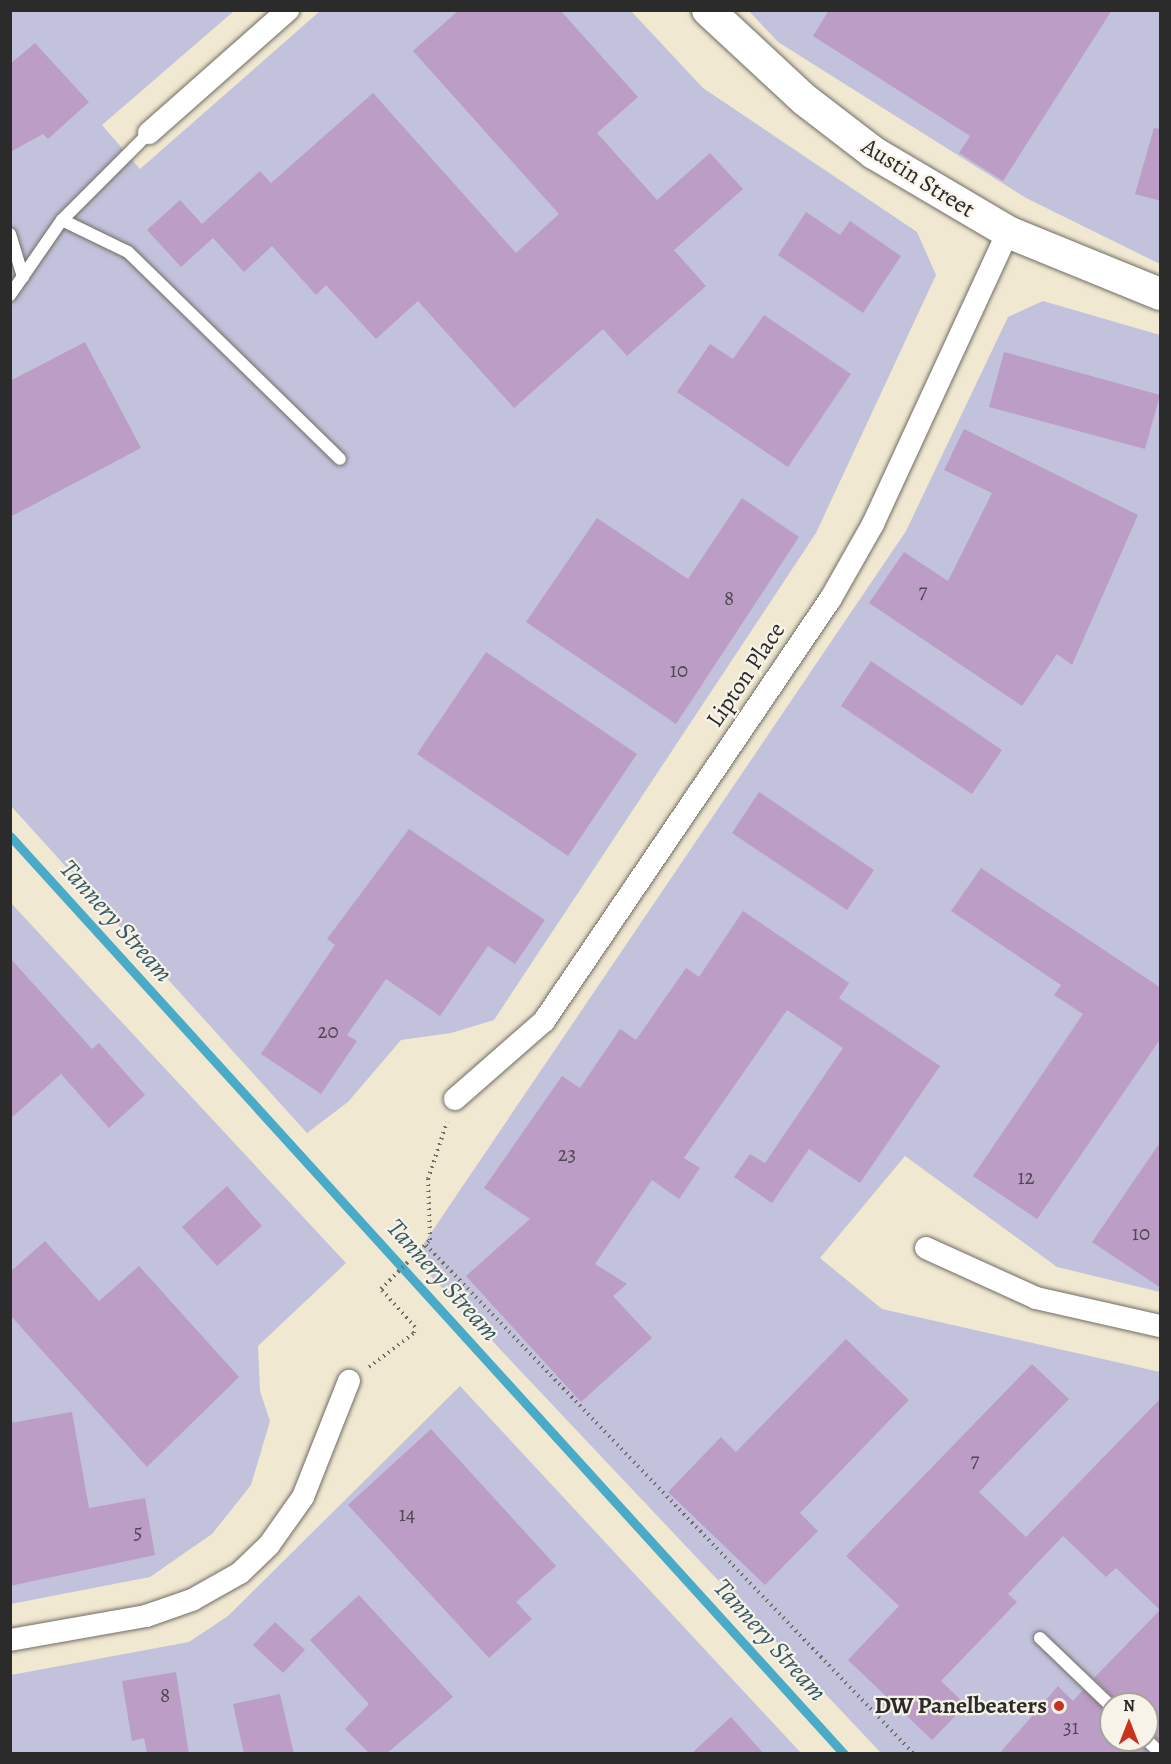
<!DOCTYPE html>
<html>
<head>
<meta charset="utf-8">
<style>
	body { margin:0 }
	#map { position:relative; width:1171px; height:1764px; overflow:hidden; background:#f1e8d1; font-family:Alegreya,serif }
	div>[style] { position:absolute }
	.industrial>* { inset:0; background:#c2c2dc }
	.stream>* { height:9px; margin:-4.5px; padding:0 4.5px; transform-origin:4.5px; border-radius:4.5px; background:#49abc8 }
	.building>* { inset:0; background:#bc9dc6 }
	.path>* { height:4px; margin-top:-2px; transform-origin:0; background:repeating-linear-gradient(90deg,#706d65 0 1.5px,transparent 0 6px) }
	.roads { filter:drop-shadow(0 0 2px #706d65) drop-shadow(0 0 2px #706d65) }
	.service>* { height:12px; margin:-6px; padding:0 6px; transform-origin:6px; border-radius:6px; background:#fff }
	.minor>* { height:22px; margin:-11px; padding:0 11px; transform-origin:11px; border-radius:11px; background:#fff }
	.secondary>* { height:32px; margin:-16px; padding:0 16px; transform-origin:16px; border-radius:16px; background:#fff }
	.dots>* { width:16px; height:16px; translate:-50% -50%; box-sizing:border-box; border:3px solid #f7f3e8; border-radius:50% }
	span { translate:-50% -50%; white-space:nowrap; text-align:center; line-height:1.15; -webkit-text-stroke:4.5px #f7f3e8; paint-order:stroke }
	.number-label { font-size:21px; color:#4f4852 }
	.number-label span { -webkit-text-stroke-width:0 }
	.street-label { font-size:24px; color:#2b2b2b }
	.poi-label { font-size:24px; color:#2b2b2b; font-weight:700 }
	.right { translate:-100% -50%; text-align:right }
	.water-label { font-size:26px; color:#365862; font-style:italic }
	.frame { position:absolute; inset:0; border:12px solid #2b2b2b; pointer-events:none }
	.north { position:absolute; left:1099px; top:1692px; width:60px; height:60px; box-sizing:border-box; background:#f7f3e8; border:2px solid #a5a39c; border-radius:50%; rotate:0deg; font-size:16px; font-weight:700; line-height:24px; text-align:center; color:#2b2b2b }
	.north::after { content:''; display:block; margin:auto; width:21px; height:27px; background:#c8321e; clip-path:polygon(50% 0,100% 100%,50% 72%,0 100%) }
</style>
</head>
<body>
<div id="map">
	<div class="industrial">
		<div style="clip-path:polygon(10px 11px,234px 11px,102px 125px,140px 169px,320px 11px,631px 11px,703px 88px,917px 232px,936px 275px,816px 533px,494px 1020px,451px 1033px,401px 1040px,348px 1102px,307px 1133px,11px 806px)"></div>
		<div style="clip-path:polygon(749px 11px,1160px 11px,1160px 264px,1026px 198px,778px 42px)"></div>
		<div style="clip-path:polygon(evenodd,1043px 301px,1160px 335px,1160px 1292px,1057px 1267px,905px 1156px,820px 1258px,882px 1309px,1160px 1372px,1160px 1753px,881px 1753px,414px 1258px,906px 531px,1008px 317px,1043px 301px,1111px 1704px,1147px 1704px,1147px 1740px,1111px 1740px,1111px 1704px)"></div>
		<div style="clip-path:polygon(10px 902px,346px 1263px,258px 1346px,260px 1391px,270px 1421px,251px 1485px,212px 1534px,150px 1577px,11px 1604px)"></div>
		<div style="clip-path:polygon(460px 1386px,801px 1753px,11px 1754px,11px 1675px,189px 1642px,228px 1616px)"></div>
	</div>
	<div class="stream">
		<div style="left:10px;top:836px;width:1240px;rotate:47.74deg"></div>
	</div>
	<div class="building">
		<div style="clip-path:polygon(459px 10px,560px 10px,638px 97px,597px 133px,657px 200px,710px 153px,743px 189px,674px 250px,706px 286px,627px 356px,603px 329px,514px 408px,418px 301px,376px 339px,326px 285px,316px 295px,272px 246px,244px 272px,213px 238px,181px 267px,147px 230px,180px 200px,202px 224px,260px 171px,271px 183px,373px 93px,516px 253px,559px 214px,413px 51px)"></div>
		<div style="clip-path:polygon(829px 10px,1112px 10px,1003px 181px,959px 153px,970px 136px,813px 36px)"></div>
		<div style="clip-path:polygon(35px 43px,89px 102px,48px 139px,43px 134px,10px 152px,10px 64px)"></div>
		<div style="clip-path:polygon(1154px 128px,1161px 129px,1161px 201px,1135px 194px)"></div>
		<div style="clip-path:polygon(806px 212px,840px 235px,850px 221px,901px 256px,863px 313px,778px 255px)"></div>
		<div style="clip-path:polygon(764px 315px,851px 374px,788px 467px,677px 392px,710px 344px,733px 359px)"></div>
		<div style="clip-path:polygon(85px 342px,141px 448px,10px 517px,10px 381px)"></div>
		<div style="clip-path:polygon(1004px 352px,1160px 395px,1145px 449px,989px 407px)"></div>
		<div style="clip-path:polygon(964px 429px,1138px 515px,1072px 665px,1057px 654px,1022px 706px,869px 603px,904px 552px,948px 581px,992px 493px,944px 470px)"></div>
		<div style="clip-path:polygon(742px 498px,799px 537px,676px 724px,526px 622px,597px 518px,688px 579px)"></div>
		<div style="clip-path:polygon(486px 652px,637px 754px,568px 856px,417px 754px)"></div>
		<div style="clip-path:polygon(871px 661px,1002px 750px,972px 794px,841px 706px)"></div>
		<div style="clip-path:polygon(759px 792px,874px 870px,847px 910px,732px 833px)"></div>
		<div style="clip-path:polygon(409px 829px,545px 920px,515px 964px,488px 946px,440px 1016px,386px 979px,347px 1035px,357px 1041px,321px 1094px,261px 1054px,335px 945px,327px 939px)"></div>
		<div style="clip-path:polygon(981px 868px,1161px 988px,1161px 1038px,1037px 1219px,973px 1176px,1083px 1014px,1054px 995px,1061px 985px,951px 911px)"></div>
		<div style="clip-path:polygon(743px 911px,849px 983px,839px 998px,940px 1066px,860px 1183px,809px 1149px,772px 1203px,734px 1177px,750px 1154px,765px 1163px,843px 1048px,787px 1010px,684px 1158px,700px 1168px,679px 1199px,652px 1180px,595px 1264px,627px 1284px,613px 1296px,652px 1338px,581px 1402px,466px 1276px,530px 1219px,484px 1188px,562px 1076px,580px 1088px,620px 1029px,636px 1040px,686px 968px,699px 977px)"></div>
		<div style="clip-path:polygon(10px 958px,92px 1049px,99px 1043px,145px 1095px,109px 1128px,61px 1074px,10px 1119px)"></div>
		<div style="clip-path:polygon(1161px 1141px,1161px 1288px,1092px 1242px)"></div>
		<div style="clip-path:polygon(227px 1186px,262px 1226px,217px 1266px,182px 1227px)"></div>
		<div style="clip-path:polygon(45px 1241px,99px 1301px,139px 1266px,239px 1377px,147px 1467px,10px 1315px,10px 1272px)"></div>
		<div style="clip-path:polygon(846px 1339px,909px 1400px,800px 1513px,818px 1531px,765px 1585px,668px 1492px,721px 1437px,736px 1452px)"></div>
		<div style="clip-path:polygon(1032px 1364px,1069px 1399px,979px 1492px,1026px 1537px,1161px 1398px,1161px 1742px,1147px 1732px,1147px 1704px,1119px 1704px,1094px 1678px,1160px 1610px,1116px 1568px,1106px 1577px,1063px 1536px,1008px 1594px,1017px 1602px,941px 1681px,966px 1705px,932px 1740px,848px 1660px,899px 1606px,846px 1556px)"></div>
		<div style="clip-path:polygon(72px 1412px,89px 1508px,145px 1498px,155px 1555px,10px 1586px,10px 1423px)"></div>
		<div style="clip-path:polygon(431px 1429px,556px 1566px,516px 1602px,532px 1619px,489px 1658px,348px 1505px)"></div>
		<div style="clip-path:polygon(359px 1595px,453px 1697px,386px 1754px,370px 1754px,345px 1729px,369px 1704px,310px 1640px)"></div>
		<div style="clip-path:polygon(275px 1622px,305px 1650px,283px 1673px,253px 1645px)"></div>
		<div style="clip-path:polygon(176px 1672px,189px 1754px,147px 1754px,144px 1738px,132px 1741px,122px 1681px)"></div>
		<div style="clip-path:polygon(1058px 1686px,1073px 1701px,1083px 1690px,1111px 1714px,1111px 1740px,1139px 1740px,1149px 1754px,999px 1754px)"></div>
		<div style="clip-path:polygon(280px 1694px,294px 1754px,244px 1754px,233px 1704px)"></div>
		<div style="clip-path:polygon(731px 1717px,764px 1754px,691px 1754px)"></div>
	</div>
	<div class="path">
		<div style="left:426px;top:1245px;width:705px;rotate:46.21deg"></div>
		<div style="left:369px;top:1367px;width:56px;rotate:-37.1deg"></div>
		<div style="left:414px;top:1333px;width:6px;rotate:-81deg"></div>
		<div style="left:415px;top:1327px;width:51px;rotate:-131.8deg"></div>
		<div style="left:381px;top:1289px;width:69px;rotate:-45deg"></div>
		<div style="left:430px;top:1240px;width:61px;rotate:-91.9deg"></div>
		<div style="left:428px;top:1179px;width:60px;rotate:-71.6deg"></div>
	</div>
	<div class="roads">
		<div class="service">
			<div style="left:62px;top:220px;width:73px;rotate:25.9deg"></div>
			<div style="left:128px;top:252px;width:296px;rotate:44.3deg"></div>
			<div style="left:10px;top:234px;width:45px;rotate:73.2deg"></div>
			<div style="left:10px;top:295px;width:91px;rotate:-55.3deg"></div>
			<div style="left:62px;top:220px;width:123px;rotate:-45deg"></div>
			<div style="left:1040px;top:1638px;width:98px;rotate:43.8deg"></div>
			<div style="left:1147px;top:1740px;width:18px;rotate:45deg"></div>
		</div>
		<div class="minor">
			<div style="left:149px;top:133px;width:186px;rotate:-41.5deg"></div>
			<div style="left:455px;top:1099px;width:118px;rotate:-41.2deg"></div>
			<div style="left:544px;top:1021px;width:511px;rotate:-55.84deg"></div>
			<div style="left:831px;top:598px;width:85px;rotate:-60.4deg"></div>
			<div style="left:873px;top:524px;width:322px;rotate:-65.2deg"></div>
			<div style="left:926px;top:1248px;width:121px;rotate:24.4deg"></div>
			<div style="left:1036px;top:1298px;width:127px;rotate:12.7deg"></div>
			<div style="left:10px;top:1640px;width:138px;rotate:-10deg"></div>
			<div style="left:146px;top:1616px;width:49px;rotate:-19.2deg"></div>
			<div style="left:192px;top:1600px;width:55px;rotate:-29.4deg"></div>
			<div style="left:240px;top:1573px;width:40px;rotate:-44deg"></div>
			<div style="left:269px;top:1545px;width:59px;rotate:-54.7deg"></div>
			<div style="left:303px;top:1497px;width:125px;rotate:-68.4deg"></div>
		</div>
		<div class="secondary">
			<div style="left:708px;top:10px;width:132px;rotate:42.9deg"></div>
			<div style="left:805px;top:100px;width:87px;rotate:37.5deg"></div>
			<div style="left:874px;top:153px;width:156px;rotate:30.5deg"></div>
			<div style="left:1008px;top:232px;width:164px;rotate:22.2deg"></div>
		</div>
	</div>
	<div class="dots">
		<div style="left:1059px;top:1706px;background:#c8321e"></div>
	</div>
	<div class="number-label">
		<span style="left:923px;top:591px">7</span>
		<span style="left:729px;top:598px">8</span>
		<span style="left:679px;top:670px">10</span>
		<span style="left:328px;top:1031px">20</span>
		<span style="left:567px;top:1154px">23</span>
		<span style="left:1026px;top:1177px">12</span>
		<span style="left:1141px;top:1233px">10</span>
		<span style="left:975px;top:1460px">7</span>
		<span style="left:407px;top:1514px">14</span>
		<span style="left:138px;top:1532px">5</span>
		<span style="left:165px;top:1695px">8</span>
		<span style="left:1071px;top:1727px">31</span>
	</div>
	<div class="street-label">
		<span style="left:918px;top:178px;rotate:32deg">Austin Street</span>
		<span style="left:746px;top:675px;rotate:-56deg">Lipton Place</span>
	</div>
	<div class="poi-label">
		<span class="right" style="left:1047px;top:1706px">DW Panelbeaters</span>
	</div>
	<div class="water-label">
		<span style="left:116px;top:921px;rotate:48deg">Tannery Stream</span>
		<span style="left:443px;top:1280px;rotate:48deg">Tannery Stream</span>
		<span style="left:770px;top:1640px;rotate:48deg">Tannery Stream</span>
	</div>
	<div class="frame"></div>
	<div class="north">N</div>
</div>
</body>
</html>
